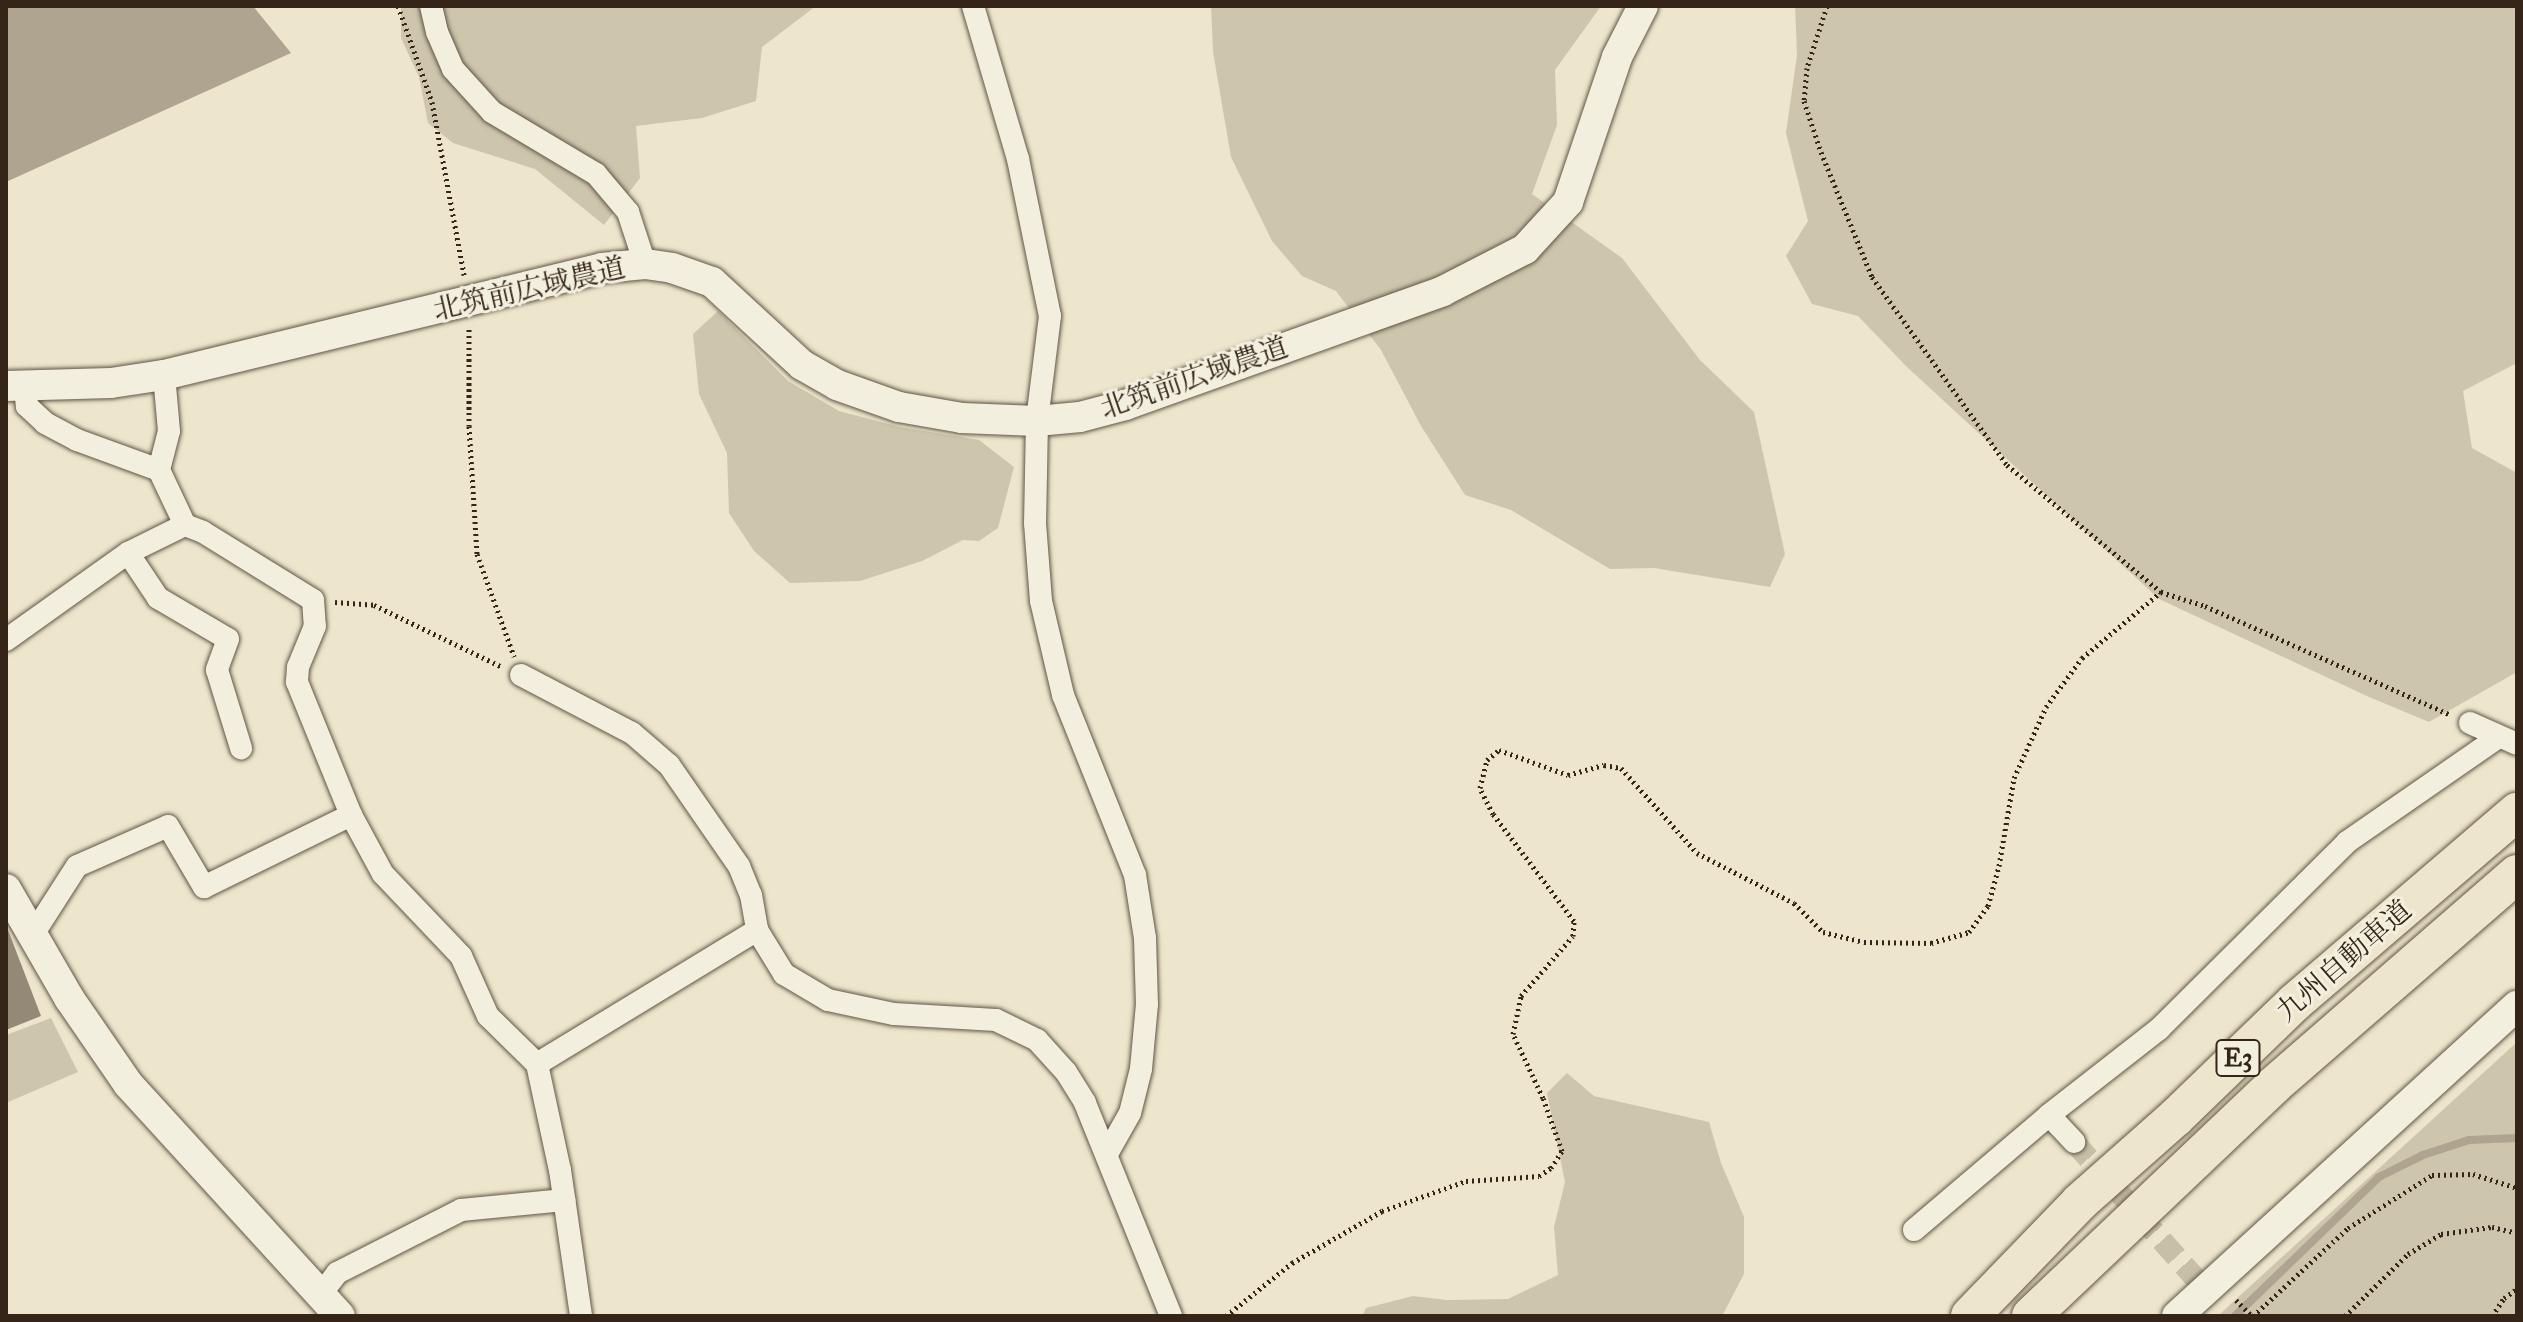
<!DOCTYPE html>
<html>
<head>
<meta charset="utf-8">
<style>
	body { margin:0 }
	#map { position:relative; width:2523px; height:1322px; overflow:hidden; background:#ede6cc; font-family:"IM FELL Great Primer","Noto Serif JP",serif }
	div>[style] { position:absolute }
	.green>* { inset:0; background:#cec5ad }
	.water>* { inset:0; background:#aea48f }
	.stream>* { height:8px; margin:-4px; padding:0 4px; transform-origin:4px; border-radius:4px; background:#aea48f }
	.building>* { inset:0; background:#948976 }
	.street-tunnel>* { height:22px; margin-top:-11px; transform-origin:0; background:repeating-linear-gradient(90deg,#c8bfa8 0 22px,transparent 0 33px) }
	.path>* { height:5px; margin-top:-2.5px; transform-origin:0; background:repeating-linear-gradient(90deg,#342518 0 2px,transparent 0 6px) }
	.roads { filter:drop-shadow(0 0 2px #625545) drop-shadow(0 0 2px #625545) }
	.street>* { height:22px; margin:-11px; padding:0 11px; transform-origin:11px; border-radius:11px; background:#f3efde }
	.secondary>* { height:30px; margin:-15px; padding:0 15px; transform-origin:15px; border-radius:15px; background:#f3efde }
	.highway>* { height:38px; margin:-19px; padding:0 19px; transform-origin:19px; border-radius:19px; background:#ede6cc }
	span { translate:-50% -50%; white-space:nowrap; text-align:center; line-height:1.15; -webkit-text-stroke:6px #f3efde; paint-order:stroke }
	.shield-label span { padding:2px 6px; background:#f3efde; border:2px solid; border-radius:6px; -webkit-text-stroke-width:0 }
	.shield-label { font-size:26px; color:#342518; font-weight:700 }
	.street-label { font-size:28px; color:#342518 }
	.frame { position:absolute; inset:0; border:8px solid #342518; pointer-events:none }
</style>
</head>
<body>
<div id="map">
	<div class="green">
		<div style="clip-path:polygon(401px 6px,816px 6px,762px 47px,756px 101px,702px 118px,636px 126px,640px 178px,604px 225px,535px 169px,453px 143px,428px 123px,419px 77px,401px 38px)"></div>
		<div style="clip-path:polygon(1211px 6px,1601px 6px,1555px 70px,1557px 125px,1532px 194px,1622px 258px,1700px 360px,1754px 412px,1785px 554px,1770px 587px,1654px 568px,1610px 569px,1511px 510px,1465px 495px,1421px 426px,1381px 350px,1336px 291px,1302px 276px,1272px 241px,1231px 157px,1213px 52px)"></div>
		<div style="clip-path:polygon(1795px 6px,2517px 6px,2517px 363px,2463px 391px,2472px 448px,2517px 473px,2517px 672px,2429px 722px,2369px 697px,2159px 599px,1907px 367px,1858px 316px,1812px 304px,1786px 256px,1808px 221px,1786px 133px,1797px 55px)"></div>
		<div style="clip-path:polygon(718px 311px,788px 381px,839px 411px,900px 427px,979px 440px,1014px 467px,998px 528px,979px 541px,963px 540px,922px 561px,860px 581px,790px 583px,754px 551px,729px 513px,727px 453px,699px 394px,693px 334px)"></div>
		<div style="clip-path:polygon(51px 1018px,78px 1072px,6px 1103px,6px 1035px)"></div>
		<div style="clip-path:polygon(2517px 1042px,2517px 1316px,2218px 1316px,2234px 1301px)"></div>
		<div style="clip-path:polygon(1567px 1073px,1594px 1096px,1709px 1122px,1721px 1163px,1744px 1217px,1744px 1274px,1722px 1316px,1362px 1316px,1366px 1308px,1413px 1296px,1447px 1300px,1508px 1299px,1558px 1275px,1554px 1227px,1565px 1182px,1547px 1093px)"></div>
	</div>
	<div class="water">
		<div style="clip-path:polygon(6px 6px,253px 6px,291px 53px,6px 182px)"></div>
	</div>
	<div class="stream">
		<div style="left:2235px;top:1316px;width:200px;rotate:-44deg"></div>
		<div style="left:2379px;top:1177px;width:49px;rotate:-26.6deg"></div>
		<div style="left:2423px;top:1155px;width:48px;rotate:-18.1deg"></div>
		<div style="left:2469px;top:1140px;width:48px;rotate:-2.4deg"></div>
	</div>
	<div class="building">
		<div style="clip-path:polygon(8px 930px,41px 1016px,6px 1030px,6px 931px)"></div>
	</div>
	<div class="street-tunnel">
		<div style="left:2074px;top:1142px;width:198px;rotate:48.3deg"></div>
	</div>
	<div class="path">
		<div style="left:398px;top:6px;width:102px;rotate:70.5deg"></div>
		<div style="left:432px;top:102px;width:176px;rotate:79.5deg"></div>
		<div style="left:1827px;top:6px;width:65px;rotate:107.9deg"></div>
		<div style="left:1807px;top:68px;width:33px;rotate:95deg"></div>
		<div style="left:1804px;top:101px;width:54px;rotate:71.6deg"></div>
		<div style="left:1821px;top:152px;width:135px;rotate:67.8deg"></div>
		<div style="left:1872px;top:277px;width:231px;rotate:54.3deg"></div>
		<div style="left:2007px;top:465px;width:200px;rotate:39.5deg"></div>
		<div style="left:2161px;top:592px;width:46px;rotate:17.7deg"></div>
		<div style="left:2205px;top:606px;width:269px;rotate:23.9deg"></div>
		<div style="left:469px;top:329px;width:97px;rotate:90deg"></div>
		<div style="left:469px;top:426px;width:128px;rotate:86.4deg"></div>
		<div style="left:477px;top:554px;width:109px;rotate:70.1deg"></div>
		<div style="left:335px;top:602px;width:39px;rotate:4deg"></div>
		<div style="left:374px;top:605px;width:142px;rotate:25.8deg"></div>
		<div style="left:2236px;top:1300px;width:23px;rotate:45deg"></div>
		<div style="left:1226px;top:1316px;width:85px;rotate:-38.8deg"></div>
		<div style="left:1292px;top:1263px;width:104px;rotate:-30deg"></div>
		<div style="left:1382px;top:1211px;width:89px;rotate:-19.7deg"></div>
		<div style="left:1466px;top:1181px;width:73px;rotate:-3.9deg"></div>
		<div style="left:1539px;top:1176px;width:14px;rotate:-34deg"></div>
		<div style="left:1551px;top:1168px;width:20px;rotate:-57deg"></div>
		<div style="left:1562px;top:1151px;width:56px;rotate:-109.7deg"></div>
		<div style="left:1543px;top:1098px;width:71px;rotate:-115.1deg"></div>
		<div style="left:1513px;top:1034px;width:39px;rotate:-78deg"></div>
		<div style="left:1521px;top:996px;width:79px;rotate:-49.1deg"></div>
		<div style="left:1573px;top:936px;width:15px;rotate:-86deg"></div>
		<div style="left:1574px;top:921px;width:134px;rotate:-127.1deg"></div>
		<div style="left:1493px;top:814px;width:29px;rotate:-117deg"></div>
		<div style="left:1480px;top:788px;width:29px;rotate:-76deg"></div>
		<div style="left:1487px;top:760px;width:16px;rotate:-40deg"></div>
		<div style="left:1499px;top:750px;width:73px;rotate:19.9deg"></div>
		<div style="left:1568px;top:775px;width:37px;rotate:-16deg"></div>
		<div style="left:1604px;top:765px;width:17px;rotate:10deg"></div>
		<div style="left:1621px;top:768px;width:114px;rotate:48.2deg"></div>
		<div style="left:1697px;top:853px;width:109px;rotate:27.3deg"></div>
		<div style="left:1794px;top:903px;width:41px;rotate:45deg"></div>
		<div style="left:1823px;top:932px;width:42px;rotate:13.7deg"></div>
		<div style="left:1864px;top:942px;width:67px;rotate:0.9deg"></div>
		<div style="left:1931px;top:943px;width:40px;rotate:-16deg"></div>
		<div style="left:1969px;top:932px;width:32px;rotate:-54deg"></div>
		<div style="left:1988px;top:906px;width:41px;rotate:-74.6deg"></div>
		<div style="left:1999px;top:866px;width:89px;rotate:-80.3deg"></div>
		<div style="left:2014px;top:778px;width:78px;rotate:-65.7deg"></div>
		<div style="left:2046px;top:707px;width:61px;rotate:-53.7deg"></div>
		<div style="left:2082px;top:658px;width:103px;rotate:-39.9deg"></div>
		<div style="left:2253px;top:1316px;width:129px;rotate:-42.8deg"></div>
		<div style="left:2348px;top:1228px;width:99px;rotate:-32.2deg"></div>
		<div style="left:2432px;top:1175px;width:41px;rotate:-1.4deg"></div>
		<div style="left:2473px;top:1174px;width:46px;rotate:17.7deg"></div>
		<div style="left:2345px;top:1316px;width:88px;rotate:-44.5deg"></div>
		<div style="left:2408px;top:1254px;width:39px;rotate:-31deg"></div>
		<div style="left:2441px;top:1234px;width:51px;rotate:-7.8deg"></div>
		<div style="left:2492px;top:1227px;width:26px;rotate:13deg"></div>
		<div style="left:2492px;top:1316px;width:22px;rotate:-56deg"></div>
		<div style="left:2504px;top:1298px;width:16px;rotate:-35deg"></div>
	</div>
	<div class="roads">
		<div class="street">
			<div style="left:431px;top:6px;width:27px;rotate:77deg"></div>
			<div style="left:437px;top:32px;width:40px;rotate:66.6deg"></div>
			<div style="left:453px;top:69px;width:58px;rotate:47.8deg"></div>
			<div style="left:492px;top:112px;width:121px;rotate:30.8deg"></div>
			<div style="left:596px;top:174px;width:50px;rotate:49.9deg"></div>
			<div style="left:628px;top:212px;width:55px;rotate:71.9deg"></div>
			<div style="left:973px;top:6px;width:159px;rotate:73.6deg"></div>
			<div style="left:1018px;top:159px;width:160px;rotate:78.5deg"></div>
			<div style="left:1050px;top:316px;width:106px;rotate:97.1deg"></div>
			<div style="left:1037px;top:421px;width:102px;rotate:91.1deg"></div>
			<div style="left:1035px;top:523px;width:78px;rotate:85.6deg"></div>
			<div style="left:1041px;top:601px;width:97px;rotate:76.8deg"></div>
			<div style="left:1063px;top:695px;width:194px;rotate:68.2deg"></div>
			<div style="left:1135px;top:875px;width:64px;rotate:81deg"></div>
			<div style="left:1145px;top:938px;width:66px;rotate:88.3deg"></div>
			<div style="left:1147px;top:1004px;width:65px;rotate:95.3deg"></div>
			<div style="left:1141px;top:1069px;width:45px;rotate:104deg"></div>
			<div style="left:1130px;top:1113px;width:47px;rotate:119.3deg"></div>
			<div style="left:25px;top:385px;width:21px;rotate:85deg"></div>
			<div style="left:27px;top:406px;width:25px;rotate:43deg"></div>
			<div style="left:45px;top:423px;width:36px;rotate:28deg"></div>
			<div style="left:77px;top:440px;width:87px;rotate:20.1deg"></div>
			<div style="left:159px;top:470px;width:61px;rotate:64.7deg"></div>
			<div style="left:159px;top:470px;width:40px;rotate:-75.6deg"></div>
			<div style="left:169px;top:431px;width:56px;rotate:-95.1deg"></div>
			<div style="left:128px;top:553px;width:54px;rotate:56.3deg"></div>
			<div style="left:158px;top:598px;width:81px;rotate:30.4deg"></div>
			<div style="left:228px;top:639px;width:33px;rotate:110deg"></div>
			<div style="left:217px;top:670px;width:82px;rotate:72.9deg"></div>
			<div style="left:6px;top:640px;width:150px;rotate:-35.5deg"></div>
			<div style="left:128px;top:553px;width:64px;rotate:-26.2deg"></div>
			<div style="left:185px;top:525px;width:19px;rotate:21deg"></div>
			<div style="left:203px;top:532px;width:129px;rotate:31.7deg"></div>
			<div style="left:313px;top:600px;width:26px;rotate:86deg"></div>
			<div style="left:315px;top:626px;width:44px;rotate:112.5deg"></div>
			<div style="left:298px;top:667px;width:15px;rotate:94deg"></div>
			<div style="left:297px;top:682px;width:144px;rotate:67.9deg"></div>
			<div style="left:521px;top:675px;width:125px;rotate:27.6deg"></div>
			<div style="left:632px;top:733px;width:49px;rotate:40.9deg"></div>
			<div style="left:669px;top:765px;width:123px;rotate:55.3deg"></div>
			<div style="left:739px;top:866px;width:31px;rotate:68deg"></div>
			<div style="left:751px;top:895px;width:36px;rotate:80deg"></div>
			<div style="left:757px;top:930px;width:52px;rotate:58.5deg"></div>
			<div style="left:784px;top:974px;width:51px;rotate:30.6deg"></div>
			<div style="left:828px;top:1000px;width:67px;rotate:12deg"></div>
			<div style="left:894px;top:1014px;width:102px;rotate:3.4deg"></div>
			<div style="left:996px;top:1020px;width:46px;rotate:26deg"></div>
			<div style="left:1037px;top:1040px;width:43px;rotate:47.8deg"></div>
			<div style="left:1066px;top:1072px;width:36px;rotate:58deg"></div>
			<div style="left:1085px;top:1103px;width:230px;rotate:68deg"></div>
			<div style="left:2470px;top:723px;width:51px;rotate:24.1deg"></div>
			<div style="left:32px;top:936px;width:83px;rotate:-57.3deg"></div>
			<div style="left:77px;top:866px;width:99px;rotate:-23.7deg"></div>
			<div style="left:168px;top:826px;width:71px;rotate:59.5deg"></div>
			<div style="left:204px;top:887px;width:164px;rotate:-26.1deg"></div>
			<div style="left:351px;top:815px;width:67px;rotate:61.5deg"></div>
			<div style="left:383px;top:874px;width:113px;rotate:46.4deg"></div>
			<div style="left:461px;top:956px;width:66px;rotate:65.8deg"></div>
			<div style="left:488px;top:1016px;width:69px;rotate:44.4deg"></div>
			<div style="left:537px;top:1064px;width:258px;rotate:-31.3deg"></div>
			<div style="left:537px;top:1064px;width:108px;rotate:77.8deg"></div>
			<div style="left:560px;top:1170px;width:148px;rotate:81.8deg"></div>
			<div style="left:2049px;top:1115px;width:37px;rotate:47deg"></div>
			<div style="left:1914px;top:1230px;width:177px;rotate:-40.4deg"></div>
			<div style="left:2049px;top:1115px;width:140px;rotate:-38deg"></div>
			<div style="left:2159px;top:1029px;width:265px;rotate:-44.8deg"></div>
			<div style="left:2347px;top:842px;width:183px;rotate:-34.7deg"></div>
			<div style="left:320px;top:1295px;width:28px;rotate:-52deg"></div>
			<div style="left:337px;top:1273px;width:139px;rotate:-26.9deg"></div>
			<div style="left:461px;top:1210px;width:104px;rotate:-5.5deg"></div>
		</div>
		<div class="secondary">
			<div style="left:6px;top:386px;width:105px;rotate:-1.6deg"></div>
			<div style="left:111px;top:383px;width:54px;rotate:-8.6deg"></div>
			<div style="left:164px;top:375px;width:451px;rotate:-13.7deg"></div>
			<div style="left:602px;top:268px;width:43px;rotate:-5.3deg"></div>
			<div style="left:645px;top:264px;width:27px;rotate:8deg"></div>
			<div style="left:672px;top:268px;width:42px;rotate:19.3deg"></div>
			<div style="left:712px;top:282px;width:122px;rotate:42.7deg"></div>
			<div style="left:802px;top:365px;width:40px;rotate:29.7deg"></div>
			<div style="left:837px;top:385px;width:66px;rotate:19.5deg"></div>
			<div style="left:899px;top:407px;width:64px;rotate:9.9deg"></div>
			<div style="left:962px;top:418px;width:75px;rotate:2.3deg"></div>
			<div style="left:1037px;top:421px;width:43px;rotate:-5.3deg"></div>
			<div style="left:1080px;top:417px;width:47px;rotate:-14.9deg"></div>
			<div style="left:1125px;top:405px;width:338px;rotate:-19.7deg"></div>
			<div style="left:1443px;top:291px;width:92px;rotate:-27.1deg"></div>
			<div style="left:1525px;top:249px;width:64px;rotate:-47.5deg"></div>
			<div style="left:1568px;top:202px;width:153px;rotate:-71.3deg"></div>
			<div style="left:1617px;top:57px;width:57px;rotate:-63deg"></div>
			<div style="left:6px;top:889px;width:126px;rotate:60deg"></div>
			<div style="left:69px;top:998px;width:104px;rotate:55.5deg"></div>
			<div style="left:128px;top:1084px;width:314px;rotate:47.6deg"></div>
			<div style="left:2177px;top:1316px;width:460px;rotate:-42.4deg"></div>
		</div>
		<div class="highway">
			<div style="left:1970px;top:1316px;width:158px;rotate:-46deg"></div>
			<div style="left:2080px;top:1202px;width:127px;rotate:-41.5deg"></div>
			<div style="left:2175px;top:1118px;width:165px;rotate:-44deg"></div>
			<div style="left:2294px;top:1003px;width:294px;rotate:-40.6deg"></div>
			<div style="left:2031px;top:1316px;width:334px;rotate:-43.5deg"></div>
			<div style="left:2273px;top:1086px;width:323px;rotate:-41deg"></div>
		</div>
	</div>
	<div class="shield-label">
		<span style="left:2238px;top:1058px">E3</span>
	</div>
	<div class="street-label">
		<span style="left:529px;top:289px;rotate:-13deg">北筑前広域農道</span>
		<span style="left:1194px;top:378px;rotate:-19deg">北筑前広域農道</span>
		<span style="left:2344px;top:961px;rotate:-41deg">九州自動車道</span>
	</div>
	<div class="frame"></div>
</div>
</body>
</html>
